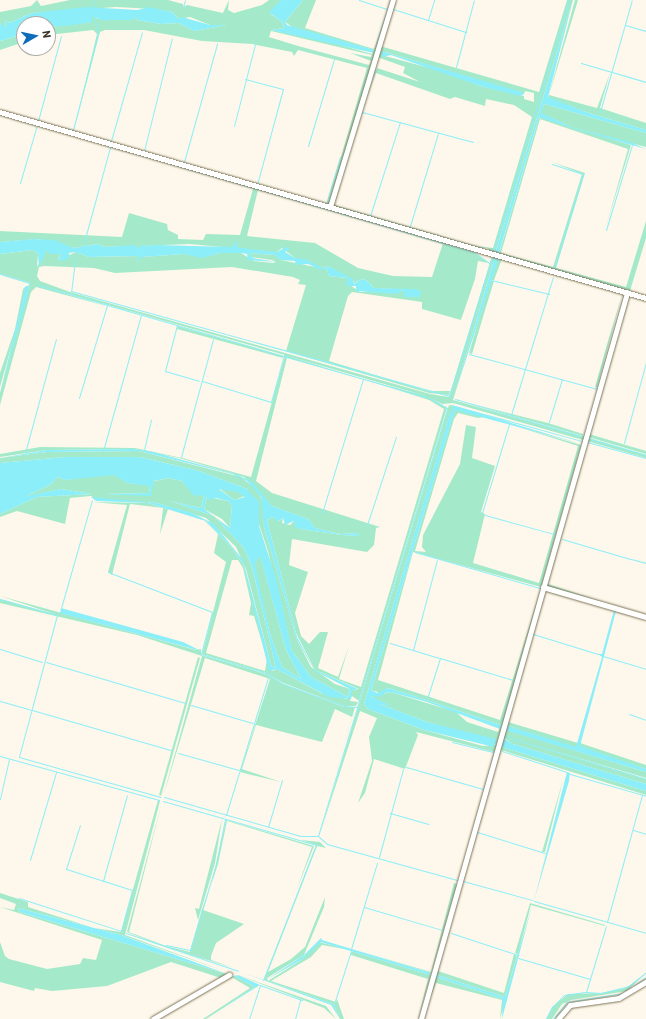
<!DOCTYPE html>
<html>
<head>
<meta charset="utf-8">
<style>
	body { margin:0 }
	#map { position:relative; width:646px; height:1019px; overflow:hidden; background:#fdf8eb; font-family:Barlow,sans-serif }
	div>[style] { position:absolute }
	.green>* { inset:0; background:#a4eaca }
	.water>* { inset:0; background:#8ceef8 }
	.stream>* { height:1px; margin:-0.5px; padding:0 0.5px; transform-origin:0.5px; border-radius:0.5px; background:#8ceef8 }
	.roads { filter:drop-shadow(0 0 1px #7e7356) drop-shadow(0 0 1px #7e7356) }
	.minor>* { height:4.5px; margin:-2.25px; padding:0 2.25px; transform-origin:2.25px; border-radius:2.25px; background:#fff }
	span { translate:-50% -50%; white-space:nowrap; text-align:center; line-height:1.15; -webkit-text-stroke:3px #fff; paint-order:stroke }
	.north { position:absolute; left:16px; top:16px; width:40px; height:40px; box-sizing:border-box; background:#fff; border:1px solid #afada9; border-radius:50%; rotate:81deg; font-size:11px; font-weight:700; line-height:16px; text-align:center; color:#383327 }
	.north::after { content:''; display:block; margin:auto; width:14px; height:18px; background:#0c6dba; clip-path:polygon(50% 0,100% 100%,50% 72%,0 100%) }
</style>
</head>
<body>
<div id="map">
	<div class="green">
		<div style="clip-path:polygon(evenodd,37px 0,41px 6px,70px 0,168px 0,183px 4px,183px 7px,187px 5px,223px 13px,229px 0,228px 10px,234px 13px,262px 5px,269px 0,281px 0,271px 14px,282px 22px,284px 28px,271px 30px,313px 37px,372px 54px,374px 50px,294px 28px,285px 22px,303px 0,316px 0,305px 28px,374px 49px,391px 0,380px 46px,539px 92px,567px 0,573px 0,495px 254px,476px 249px,492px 253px,487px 248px,475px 248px,327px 205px,367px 68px,298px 50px,294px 56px,292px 52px,252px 44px,202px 41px,144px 30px,105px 30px,100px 32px,74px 130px,97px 34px,93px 30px,48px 35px,48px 27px,92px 22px,92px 16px,96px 16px,97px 19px,127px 20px,135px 17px,137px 20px,161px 24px,179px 23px,194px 31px,227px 25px,210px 25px,190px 17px,179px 19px,172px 12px,154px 9px,116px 7px,32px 13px,9px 23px,5px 20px,6px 28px,0 23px,0 12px,31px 6px,37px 0,271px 31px,372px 55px,371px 57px,350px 53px,371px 61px,369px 65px,298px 46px,269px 37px,271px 31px,37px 0,385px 52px,524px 94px,525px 91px,534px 93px,534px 102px,524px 99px,524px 96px,480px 86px,448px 73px,385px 56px,385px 52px,37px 0,377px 57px,405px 67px,403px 73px,420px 82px,377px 68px,362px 111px,376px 73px,450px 99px,455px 97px,485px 106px,486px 99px,514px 105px,532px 117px,493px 248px,475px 246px,334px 205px,377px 57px)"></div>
		<div style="clip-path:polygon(575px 0,578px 0,549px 95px,597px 108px,610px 73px,600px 108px,646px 123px,646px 130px,589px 113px,548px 98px)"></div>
		<div style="clip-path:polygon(24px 34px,24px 42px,0 50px,0 41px)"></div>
		<div style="clip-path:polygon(544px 104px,646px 133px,646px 147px,574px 128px,540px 113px)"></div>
		<div style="clip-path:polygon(539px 117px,631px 145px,605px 230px,628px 149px,540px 119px,501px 253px,553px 267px,582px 174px,552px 162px,585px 173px,556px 268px,626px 287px,646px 221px,646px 238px,630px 291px,499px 254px)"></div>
		<div style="clip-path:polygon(evenodd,253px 189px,258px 190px,247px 236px,315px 243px,358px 268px,393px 276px,432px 277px,443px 243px,474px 253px,489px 263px,478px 261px,475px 279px,461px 320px,422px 309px,422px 302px,352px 292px,348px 296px,329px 361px,428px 391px,450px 391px,449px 395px,429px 393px,286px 351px,306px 285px,298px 284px,300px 280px,293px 277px,232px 267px,115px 273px,94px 268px,44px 266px,39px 267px,37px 276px,40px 281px,70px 292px,430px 394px,449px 397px,492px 256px,502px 259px,494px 280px,491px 280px,494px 260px,453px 400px,584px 437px,583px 440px,453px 403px,442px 404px,430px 398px,447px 408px,359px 701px,352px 696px,350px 701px,358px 702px,356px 706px,344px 706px,283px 683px,266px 673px,202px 654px,226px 562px,214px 553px,218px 534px,204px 520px,168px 509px,160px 534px,163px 508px,130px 504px,112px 575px,108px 572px,127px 505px,92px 502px,148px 503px,206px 521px,232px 548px,243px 564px,272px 671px,277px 669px,321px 693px,347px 699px,352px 690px,359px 689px,315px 670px,296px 633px,267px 520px,273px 517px,279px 521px,283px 518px,282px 523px,290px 525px,294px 521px,300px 529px,342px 535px,358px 536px,359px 533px,340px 534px,315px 528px,308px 519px,272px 506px,244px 477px,179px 458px,134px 449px,47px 450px,0 457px,0 454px,40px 447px,135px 448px,182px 458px,251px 477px,285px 355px,37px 285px,106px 306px,36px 287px,31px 292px,0 405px,0 393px,30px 283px,0 274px,0 254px,33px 250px,38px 254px,37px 267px,47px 250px,61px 254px,58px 260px,76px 252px,89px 257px,140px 256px,137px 263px,141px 257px,184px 254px,204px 257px,220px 253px,241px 253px,254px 261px,273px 263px,276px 262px,272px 260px,250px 257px,249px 253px,275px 255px,281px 260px,320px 268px,326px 268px,329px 276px,347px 278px,347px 283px,360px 292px,419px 290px,374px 288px,366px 280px,361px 279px,353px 284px,354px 281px,328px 266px,323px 268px,295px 258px,282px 248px,277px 252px,189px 244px,141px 246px,137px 249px,126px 246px,105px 247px,97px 244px,74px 248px,38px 239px,0 242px,0 231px,122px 237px,129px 213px,167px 224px,168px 230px,178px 235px,178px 239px,203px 240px,206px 234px,240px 235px,253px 189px,287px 356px,426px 396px,363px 379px,429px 400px,444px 409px,361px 687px,339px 679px,349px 646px,338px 677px,318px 668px,328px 632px,320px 632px,309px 644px,301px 636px,295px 613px,308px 572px,289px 565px,292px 539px,367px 552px,374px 545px,376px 528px,380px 527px,272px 493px,256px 481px,287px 358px,362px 379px,287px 356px,253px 189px,232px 560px,238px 560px,243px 568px,251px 603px,249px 615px,254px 616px,267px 659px,265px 671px,206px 653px,232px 560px)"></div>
		<div style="clip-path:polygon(490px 281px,494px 281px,486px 307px,472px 354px,469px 353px)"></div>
		<div style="clip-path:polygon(26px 286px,26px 294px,0 387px,0 373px,15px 329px,23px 289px)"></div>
		<div style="clip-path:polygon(622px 295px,597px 388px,595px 387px,608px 341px)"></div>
		<div style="clip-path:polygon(177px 326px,283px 356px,283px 358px,177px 329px)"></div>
		<div style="clip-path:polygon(465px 402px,548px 423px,583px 434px,583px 436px)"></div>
		<div style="clip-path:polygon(449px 405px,582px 441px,455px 407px,450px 414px,364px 704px,368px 709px,424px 730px,483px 746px,496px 745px,483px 737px,427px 722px,380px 704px,390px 705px,369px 697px,391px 692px,456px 712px,467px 722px,498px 732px,501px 725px,405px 693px,388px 688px,380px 693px,371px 690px,455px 409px,485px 417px,478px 418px,458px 413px,454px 419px,415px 551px,426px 552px,422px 547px,423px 535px,460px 464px,466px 425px,476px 427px,472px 458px,495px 466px,481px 512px,485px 514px,473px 563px,539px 583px,578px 446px,509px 424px,581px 445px,541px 587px,413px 552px,378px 680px,500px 720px,541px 588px,458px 881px,494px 752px,416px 732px,418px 735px,405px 769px,374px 759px,365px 793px,358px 803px,372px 761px,369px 737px,377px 718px,360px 711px,319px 837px)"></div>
		<div style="clip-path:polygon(589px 434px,646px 451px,646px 454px,588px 437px)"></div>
		<div style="clip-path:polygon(588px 438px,646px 455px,646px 458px,587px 441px)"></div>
		<div style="clip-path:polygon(585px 447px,548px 584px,618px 607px,546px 586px)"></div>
		<div style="clip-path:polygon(139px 451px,241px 477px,258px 491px,263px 503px,264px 527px,297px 640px,311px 667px,335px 684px,350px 689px,348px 697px,311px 677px,292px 651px,268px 551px,247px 489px,199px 471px,140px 457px,65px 457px,0 463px,0 458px,47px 452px)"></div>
		<div style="clip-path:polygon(96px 475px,115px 475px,127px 483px,149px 485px,150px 493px,104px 494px,151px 495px,151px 482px,168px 478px,182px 481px,193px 493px,204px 495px,201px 508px,170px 501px,214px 516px,244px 548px,252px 567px,276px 668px,271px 665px,246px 569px,236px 547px,206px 518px,157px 503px,95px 499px,91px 496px,70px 498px,65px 524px,17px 511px,0 517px,0 514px,37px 497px,92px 494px,61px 489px,24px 497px,50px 485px,58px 477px,65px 480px)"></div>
		<div style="clip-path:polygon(219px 488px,239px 492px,245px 496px,234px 500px)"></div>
		<div style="clip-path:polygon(207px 497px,228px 501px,232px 506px,230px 528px,222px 519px,204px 509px)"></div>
		<div style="clip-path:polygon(260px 555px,286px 650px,301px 679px,282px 667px,270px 634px,254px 564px)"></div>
		<div style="clip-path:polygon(0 596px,196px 650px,201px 649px,201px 655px,266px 674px,283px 684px,344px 707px,355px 707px,318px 836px,352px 717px,335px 709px,322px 742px,256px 725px,242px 769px,281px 782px,240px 772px,270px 679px,205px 658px,163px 797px,202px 656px,137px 635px,0 603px,0 599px,57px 615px)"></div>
		<div style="clip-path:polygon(532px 635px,508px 722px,578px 743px,576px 748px,508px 726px,506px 730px,646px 772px,646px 778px,503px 736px,646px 779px,646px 784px,513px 744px,504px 738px,501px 747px,646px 791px,646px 795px,501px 750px,482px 807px)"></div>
		<div style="clip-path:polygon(198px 657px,200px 658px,161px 796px,159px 795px)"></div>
		<div style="clip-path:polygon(580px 743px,646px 765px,646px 769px,580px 748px)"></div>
		<div style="clip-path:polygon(563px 780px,545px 852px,542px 852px)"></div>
		<div style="clip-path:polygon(158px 800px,160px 801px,125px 935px,227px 972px,121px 935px,18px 908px,20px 912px,227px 974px,221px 978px,171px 962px,107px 986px,52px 991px,35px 988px,34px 991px,0 982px,0 942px,5px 956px,9px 959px,47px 969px,80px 964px,83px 958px,96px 960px,102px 940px,0 907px,14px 910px,16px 904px,0 898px,0 893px,28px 902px,28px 907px,94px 928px,121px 932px)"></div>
		<div style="clip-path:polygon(162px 802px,129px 932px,166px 946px,190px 952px,202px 909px,211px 886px,226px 820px,314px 846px,296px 891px,312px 847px,227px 821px,218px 864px,203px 910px,244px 924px,216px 943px,211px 956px,211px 960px,234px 968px,165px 947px,127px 932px)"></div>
		<div style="clip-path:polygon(222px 819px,215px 863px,198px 920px,195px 908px,199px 909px)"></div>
		<div style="clip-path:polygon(301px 840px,320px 842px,326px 848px,317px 846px,268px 972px,291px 959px,305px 947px,325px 897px,324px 907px,304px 955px,267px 978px,268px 981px,301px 960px,319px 942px,350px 950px,322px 945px,311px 957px,271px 981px,336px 1002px,337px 999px,344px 1019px,340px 1019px,333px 1004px,264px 980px,316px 845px)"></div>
		<div style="clip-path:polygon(454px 883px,457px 884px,418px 1019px,428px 979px,351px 955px,351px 951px,430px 975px,431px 973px,352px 949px,431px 972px)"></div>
		<div style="clip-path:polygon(530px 903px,605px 925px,605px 926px,531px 905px,518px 954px,515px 953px)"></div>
		<div style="clip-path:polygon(448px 931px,438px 971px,504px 993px,514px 954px,517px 956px,505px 997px,437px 975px,436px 977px,503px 999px,505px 1002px,500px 1019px,502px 1000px,436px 983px,422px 1019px)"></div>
		<div style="clip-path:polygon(646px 973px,627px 991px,571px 1000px,562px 1004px,552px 1019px,546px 1019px,552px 1007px,568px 994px,601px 993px,626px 988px)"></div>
		<div style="clip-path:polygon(238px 975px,236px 977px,255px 987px,206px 1019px,203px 1019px,250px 988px,233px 978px,225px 978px,238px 975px,326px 1006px,336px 1019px,324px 1008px)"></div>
	</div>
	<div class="water">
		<div style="clip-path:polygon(281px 0,303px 0,285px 22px,287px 25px,374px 50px,374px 53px,271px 30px,284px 28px,282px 22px,269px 12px)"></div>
		<div style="clip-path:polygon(573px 0,548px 97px,589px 113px,646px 130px,646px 133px,544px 104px,541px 113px,574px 128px,630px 142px,646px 149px,575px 129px,539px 117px,499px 253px,495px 254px)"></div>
		<div style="clip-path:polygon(86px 7px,138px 10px,148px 7px,172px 12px,179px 19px,182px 17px,210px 25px,227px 25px,194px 31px,179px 23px,161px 24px,137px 20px,135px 17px,132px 20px,101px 20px,92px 16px,92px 22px,73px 25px,48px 27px,48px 24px,24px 24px,24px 34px,0 41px,0 23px,6px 27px,5px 20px,9px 23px,32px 13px)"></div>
		<div style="clip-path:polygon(381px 51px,522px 92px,524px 94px,520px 96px,480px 86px,391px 55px,382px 57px)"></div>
		<div style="clip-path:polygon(34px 239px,54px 240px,74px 248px,97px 244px,105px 247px,136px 245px,137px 249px,140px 246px,157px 245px,232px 247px,237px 240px,237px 247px,249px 249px,277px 252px,286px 247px,290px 249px,285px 252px,295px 258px,305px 259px,323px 268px,328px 266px,353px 279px,354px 284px,361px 279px,366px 280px,374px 288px,415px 289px,421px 291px,420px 297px,404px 297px,403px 290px,397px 294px,356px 291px,356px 286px,347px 286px,347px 278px,329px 276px,326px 268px,321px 270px,308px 264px,296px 265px,295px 261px,281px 260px,275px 255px,249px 253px,253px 258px,277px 262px,248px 260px,247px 254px,241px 253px,220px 253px,202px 258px,184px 254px,142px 257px,137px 263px,139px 256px,89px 257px,76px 252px,69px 253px,69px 259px,58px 261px,61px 254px,50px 254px,47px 250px,39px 267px,38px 254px,33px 250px,0 254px,0 242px)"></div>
		<div style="clip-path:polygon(496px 258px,498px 260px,453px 400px,494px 260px)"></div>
		<div style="clip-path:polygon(26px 286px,29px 286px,28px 294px,0 393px)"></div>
		<div style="clip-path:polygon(455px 406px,581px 444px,455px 410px,371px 690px,377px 693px,388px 688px,405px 693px,501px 725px,500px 729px,427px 702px,391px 692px,385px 693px,380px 697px,370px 696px,392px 706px,380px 704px,427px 722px,496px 739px,494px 747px,424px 730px,368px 709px,364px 704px,450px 413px)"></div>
		<div style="clip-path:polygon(evenodd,134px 449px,153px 452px,238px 475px,252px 482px,272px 506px,308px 519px,315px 528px,340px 534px,359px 533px,358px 536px,342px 535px,300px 529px,295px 527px,294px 521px,285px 525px,283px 518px,277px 522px,273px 517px,267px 520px,297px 637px,315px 670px,358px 689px,352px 690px,351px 699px,329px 697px,277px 669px,269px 671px,243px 564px,232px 548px,206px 521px,148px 503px,96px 501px,91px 497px,157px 503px,192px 513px,214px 524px,243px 560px,271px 665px,276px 668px,252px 567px,244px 548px,214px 516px,170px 501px,201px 508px,204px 495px,194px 496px,182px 481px,168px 478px,154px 481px,151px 496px,122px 495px,104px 494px,150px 493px,149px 486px,127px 483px,114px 475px,65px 480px,58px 477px,50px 485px,26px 496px,61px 489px,92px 494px,37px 497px,0 514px,0 463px,65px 457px,140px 457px,199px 471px,247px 489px,259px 502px,259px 526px,276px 578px,292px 651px,311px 677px,348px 697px,350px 689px,315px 671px,297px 640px,264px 527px,261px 497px,247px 481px,232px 474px,139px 451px,47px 452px,0 458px,47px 450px,134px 449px,219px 489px,238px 492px,245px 497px,234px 500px,219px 489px,134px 449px,207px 497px,210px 500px,216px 498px,228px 501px,232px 506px,230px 528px,204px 509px,207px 497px,134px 449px,260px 556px,286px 650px,301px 679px,282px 667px,270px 634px,255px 564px,260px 556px)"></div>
		<div style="clip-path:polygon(61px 608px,183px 642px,201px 651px,60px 613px)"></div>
		<div style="clip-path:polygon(614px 610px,616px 611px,580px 746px,646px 769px,646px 772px,505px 730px,508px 726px,576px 747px,602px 657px,598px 654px,602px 654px)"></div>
		<div style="clip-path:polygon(503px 738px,513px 744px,646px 784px,646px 791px,501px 747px)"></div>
		<div style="clip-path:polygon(567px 772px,570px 773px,569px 781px,534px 901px)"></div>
		<div style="clip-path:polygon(532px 906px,502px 1019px,503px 999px,436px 977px,437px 975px,505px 997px)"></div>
		<div style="clip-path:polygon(18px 908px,121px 935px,227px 974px,20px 912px)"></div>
		<div style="clip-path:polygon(321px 938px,322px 940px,431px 973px,430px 975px,321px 942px,301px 960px,266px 980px,304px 955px)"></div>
		<div style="clip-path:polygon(238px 971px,333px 1004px,340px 1019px,331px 1005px)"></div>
		<div style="clip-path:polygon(238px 975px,260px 985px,206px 1019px,255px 987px,236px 977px)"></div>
	</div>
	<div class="stream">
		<div style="left:93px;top:0;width:10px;rotate:84deg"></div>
		<div style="left:359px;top:0;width:29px;rotate:18deg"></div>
		<div style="left:183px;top:7px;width:7px;rotate:-74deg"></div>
		<div style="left:393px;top:9px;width:77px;rotate:17.5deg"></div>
		<div style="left:428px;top:20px;width:21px;rotate:-73deg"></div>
		<div style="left:625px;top:25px;width:22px;rotate:16deg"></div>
		<div style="left:378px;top:38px;width:40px;rotate:-72deg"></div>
		<div style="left:581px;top:63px;width:68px;rotate:16.3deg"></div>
		<div style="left:456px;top:67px;width:69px;rotate:-75deg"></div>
		<div style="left:245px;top:79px;width:39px;rotate:15deg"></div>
		<div style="left:283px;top:89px;width:99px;rotate:105.2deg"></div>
		<div style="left:371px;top:79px;width:10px;rotate:-66deg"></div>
		<div style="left:362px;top:112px;width:115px;rotate:15.1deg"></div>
		<div style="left:600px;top:112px;width:116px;rotate:-74.1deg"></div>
		<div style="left:38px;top:121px;width:88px;rotate:-74.9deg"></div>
		<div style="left:234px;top:126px;width:85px;rotate:-75.6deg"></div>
		<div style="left:67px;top:129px;width:8px;rotate:14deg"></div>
		<div style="left:73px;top:130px;width:100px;rotate:-75.5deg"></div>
		<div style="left:98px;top:33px;width:17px;rotate:-103deg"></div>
		<div style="left:111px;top:141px;width:113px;rotate:-74.1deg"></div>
		<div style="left:107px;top:145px;width:382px;rotate:16.3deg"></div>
		<div style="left:474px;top:252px;width:19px;rotate:36deg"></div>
		<div style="left:308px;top:146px;width:91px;rotate:-73.4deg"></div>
		<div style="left:144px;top:151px;width:116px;rotate:-76.1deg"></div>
		<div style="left:184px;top:162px;width:123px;rotate:-74.4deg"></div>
		<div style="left:552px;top:164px;width:33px;rotate:18deg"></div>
		<div style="left:583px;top:174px;width:100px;rotate:106.8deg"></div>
		<div style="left:20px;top:183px;width:60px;rotate:-73.7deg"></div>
		<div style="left:326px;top:204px;width:49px;rotate:-73.4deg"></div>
		<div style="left:370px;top:216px;width:99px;rotate:-72.3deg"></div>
		<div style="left:410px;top:226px;width:97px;rotate:-73.2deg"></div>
		<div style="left:606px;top:230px;width:89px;rotate:-73deg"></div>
		<div style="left:83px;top:246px;width:103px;rotate:-74.7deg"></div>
		<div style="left:479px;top:248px;width:12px;rotate:14deg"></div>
		<div style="left:76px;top:252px;width:39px;rotate:97deg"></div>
		<div style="left:71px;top:291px;width:392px;rotate:15.5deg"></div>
		<div style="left:449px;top:396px;width:146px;rotate:-72.9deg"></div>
		<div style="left:493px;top:252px;width:263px;rotate:-73.2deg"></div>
		<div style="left:0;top:274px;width:30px;rotate:17deg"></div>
		<div style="left:29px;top:283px;width:3px;rotate:108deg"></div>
		<div style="left:491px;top:280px;width:60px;rotate:13.6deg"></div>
		<div style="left:38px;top:285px;width:404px;rotate:16.1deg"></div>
		<div style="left:177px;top:325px;width:48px;rotate:104.6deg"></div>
		<div style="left:165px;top:371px;width:35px;rotate:16deg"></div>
		<div style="left:469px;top:354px;width:133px;rotate:15.3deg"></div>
		<div style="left:202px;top:381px;width:72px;rotate:16.9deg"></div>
		<div style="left:271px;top:402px;width:49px;rotate:-74.5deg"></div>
		<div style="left:79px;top:398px;width:97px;rotate:-73.2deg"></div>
		<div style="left:455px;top:399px;width:134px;rotate:16.4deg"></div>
		<div style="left:584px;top:437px;width:148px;rotate:-74.3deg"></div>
		<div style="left:451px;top:405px;width:136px;rotate:15.4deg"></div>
		<div style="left:511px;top:415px;width:144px;rotate:-73.1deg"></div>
		<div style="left:549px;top:422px;width:45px;rotate:-73.2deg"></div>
		<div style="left:588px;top:438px;width:60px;rotate:16.3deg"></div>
		<div style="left:587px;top:442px;width:61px;rotate:15.2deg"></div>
		<div style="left:624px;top:443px;width:84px;rotate:-74.8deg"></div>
		<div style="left:144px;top:450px;width:31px;rotate:-77deg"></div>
		<div style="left:103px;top:451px;width:141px;rotate:-74.4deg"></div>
		<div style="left:25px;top:453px;width:118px;rotate:-74.8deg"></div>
		<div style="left:181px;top:457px;width:122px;rotate:-74.8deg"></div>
		<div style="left:322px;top:513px;width:140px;rotate:-73deg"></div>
		<div style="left:482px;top:513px;width:93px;rotate:-73.1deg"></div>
		<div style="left:485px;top:515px;width:72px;rotate:15.4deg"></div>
		<div style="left:367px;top:525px;width:93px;rotate:-71.8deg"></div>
		<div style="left:562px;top:539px;width:71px;rotate:16.4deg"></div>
		<div style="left:415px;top:552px;width:130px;rotate:16.1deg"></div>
		<div style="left:631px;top:559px;width:16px;rotate:15deg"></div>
		<div style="left:108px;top:572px;width:111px;rotate:21deg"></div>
		<div style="left:212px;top:612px;width:43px;rotate:104.7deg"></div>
		<div style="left:201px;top:654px;width:68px;rotate:16.3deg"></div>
		<div style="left:266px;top:673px;width:20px;rotate:33deg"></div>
		<div style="left:283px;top:684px;width:65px;rotate:19.8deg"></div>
		<div style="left:344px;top:706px;width:13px;rotate:4deg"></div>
		<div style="left:357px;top:707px;width:312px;rotate:-73.2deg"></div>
		<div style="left:447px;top:408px;width:20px;rotate:-150deg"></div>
		<div style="left:0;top:599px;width:59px;rotate:15.7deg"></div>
		<div style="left:57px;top:615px;width:147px;rotate:105deg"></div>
		<div style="left:19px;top:757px;width:147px;rotate:15.8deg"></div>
		<div style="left:61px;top:608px;width:112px;rotate:-74deg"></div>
		<div style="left:533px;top:634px;width:68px;rotate:17.1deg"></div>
		<div style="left:390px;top:643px;width:51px;rotate:17deg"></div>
		<div style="left:0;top:649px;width:44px;rotate:17.2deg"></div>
		<div style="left:413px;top:650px;width:93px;rotate:-75.1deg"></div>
		<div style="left:603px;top:656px;width:45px;rotate:16.8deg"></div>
		<div style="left:46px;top:662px;width:145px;rotate:16.4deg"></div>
		<div style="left:427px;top:699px;width:43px;rotate:-72.4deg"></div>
		<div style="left:440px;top:658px;width:76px;rotate:16.8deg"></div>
		<div style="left:0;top:701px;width:32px;rotate:16deg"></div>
		<div style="left:191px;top:705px;width:64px;rotate:16.4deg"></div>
		<div style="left:32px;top:710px;width:145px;rotate:16.1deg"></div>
		<div style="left:629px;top:714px;width:18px;rotate:19deg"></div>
		<div style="left:504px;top:736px;width:148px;rotate:16.8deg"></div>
		<div style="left:452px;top:742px;width:42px;rotate:13.7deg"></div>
		<div style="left:502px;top:751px;width:68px;rotate:17.9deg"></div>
		<div style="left:178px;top:753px;width:63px;rotate:15.6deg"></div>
		<div style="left:0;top:756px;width:165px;rotate:15.5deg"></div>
		<div style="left:406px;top:767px;width:80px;rotate:15.9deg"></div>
		<div style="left:570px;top:774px;width:79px;rotate:16.1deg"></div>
		<div style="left:164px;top:797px;width:142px;rotate:15.9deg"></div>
		<div style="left:301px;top:836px;width:17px"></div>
		<div style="left:318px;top:836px;width:134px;rotate:-73.1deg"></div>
		<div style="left:0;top:799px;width:41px;rotate:-77.3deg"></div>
		<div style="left:163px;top:801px;width:159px;rotate:16deg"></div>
		<div style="left:316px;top:845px;width:145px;rotate:111.4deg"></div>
		<div style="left:390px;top:813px;width:40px;rotate:16deg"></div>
		<div style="left:226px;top:815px;width:143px;rotate:-73deg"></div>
		<div style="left:268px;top:827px;width:49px;rotate:-73.4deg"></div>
		<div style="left:633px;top:830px;width:14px;rotate:17deg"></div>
		<div style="left:477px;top:832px;width:71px;rotate:17.2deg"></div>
		<div style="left:319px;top:837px;width:11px;rotate:41deg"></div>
		<div style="left:327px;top:844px;width:135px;rotate:15.5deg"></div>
		<div style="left:379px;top:857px;width:91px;rotate:-74.7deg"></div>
		<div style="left:30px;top:860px;width:92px;rotate:-73.5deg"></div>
		<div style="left:103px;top:881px;width:89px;rotate:-74.4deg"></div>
		<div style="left:463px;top:881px;width:72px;rotate:15.4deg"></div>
		<div style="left:19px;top:898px;width:107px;rotate:17.9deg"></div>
		<div style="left:121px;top:931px;width:42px;rotate:-75deg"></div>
		<div style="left:132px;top:890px;width:69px;rotate:-162.3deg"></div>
		<div style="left:66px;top:869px;width:46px;rotate:-72.3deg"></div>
		<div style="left:534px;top:901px;width:116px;rotate:15.9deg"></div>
		<div style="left:364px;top:907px;width:81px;rotate:16.4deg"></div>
		<div style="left:607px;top:922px;width:132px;rotate:-74.6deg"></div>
		<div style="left:126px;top:933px;width:118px;rotate:18.7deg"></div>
		<div style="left:451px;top:933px;width:71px;rotate:18.2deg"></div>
		<div style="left:166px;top:945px;width:25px;rotate:12deg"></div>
		<div style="left:190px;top:950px;width:90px;rotate:-73.2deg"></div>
		<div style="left:216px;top:864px;width:46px;rotate:-78.7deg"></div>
		<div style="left:351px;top:949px;width:90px;rotate:-73.2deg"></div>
		<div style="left:518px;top:958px;width:75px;rotate:16.3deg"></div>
		<div style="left:590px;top:979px;width:55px;rotate:-73.2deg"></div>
		<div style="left:590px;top:979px;width:14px;rotate:107deg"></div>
		<div style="left:586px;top:992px;width:15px;rotate:4deg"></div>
		<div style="left:601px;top:993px;width:29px;rotate:-14deg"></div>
		<div style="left:629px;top:986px;width:22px;rotate:-39deg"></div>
		<div style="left:260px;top:985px;width:45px;rotate:19.7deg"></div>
		<div style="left:634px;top:986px;width:15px;rotate:-37deg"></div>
		<div style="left:335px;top:1001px;width:52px;rotate:-72.3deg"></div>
		<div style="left:249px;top:1019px;width:36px;rotate:-72deg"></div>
		<div style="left:295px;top:1019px;width:20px;rotate:-75deg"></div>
		<div style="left:546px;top:1019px;width:13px;rotate:-63deg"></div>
		<div style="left:552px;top:1007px;width:17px;rotate:-45deg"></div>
		<div style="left:564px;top:995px;width:21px;rotate:-8deg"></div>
		<div style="left:553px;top:1019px;width:22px;rotate:-51deg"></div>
		<div style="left:567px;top:1002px;width:57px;rotate:-9.1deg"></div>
	</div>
	<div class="roads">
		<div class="minor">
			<div style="left:0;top:112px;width:672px;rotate:16.06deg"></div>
			<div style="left:330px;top:207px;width:216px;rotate:-73.1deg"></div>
			<div style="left:543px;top:587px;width:107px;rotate:16.2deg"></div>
			<div style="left:153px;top:1019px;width:88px;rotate:-30.1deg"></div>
			<div style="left:421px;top:1019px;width:755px;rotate:-74.16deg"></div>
			<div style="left:558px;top:1019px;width:18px;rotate:-49deg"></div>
			<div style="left:570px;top:1005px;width:49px;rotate:-8.1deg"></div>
			<div style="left:619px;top:998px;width:31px;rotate:-31deg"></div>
		</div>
	</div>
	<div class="north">N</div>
</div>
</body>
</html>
